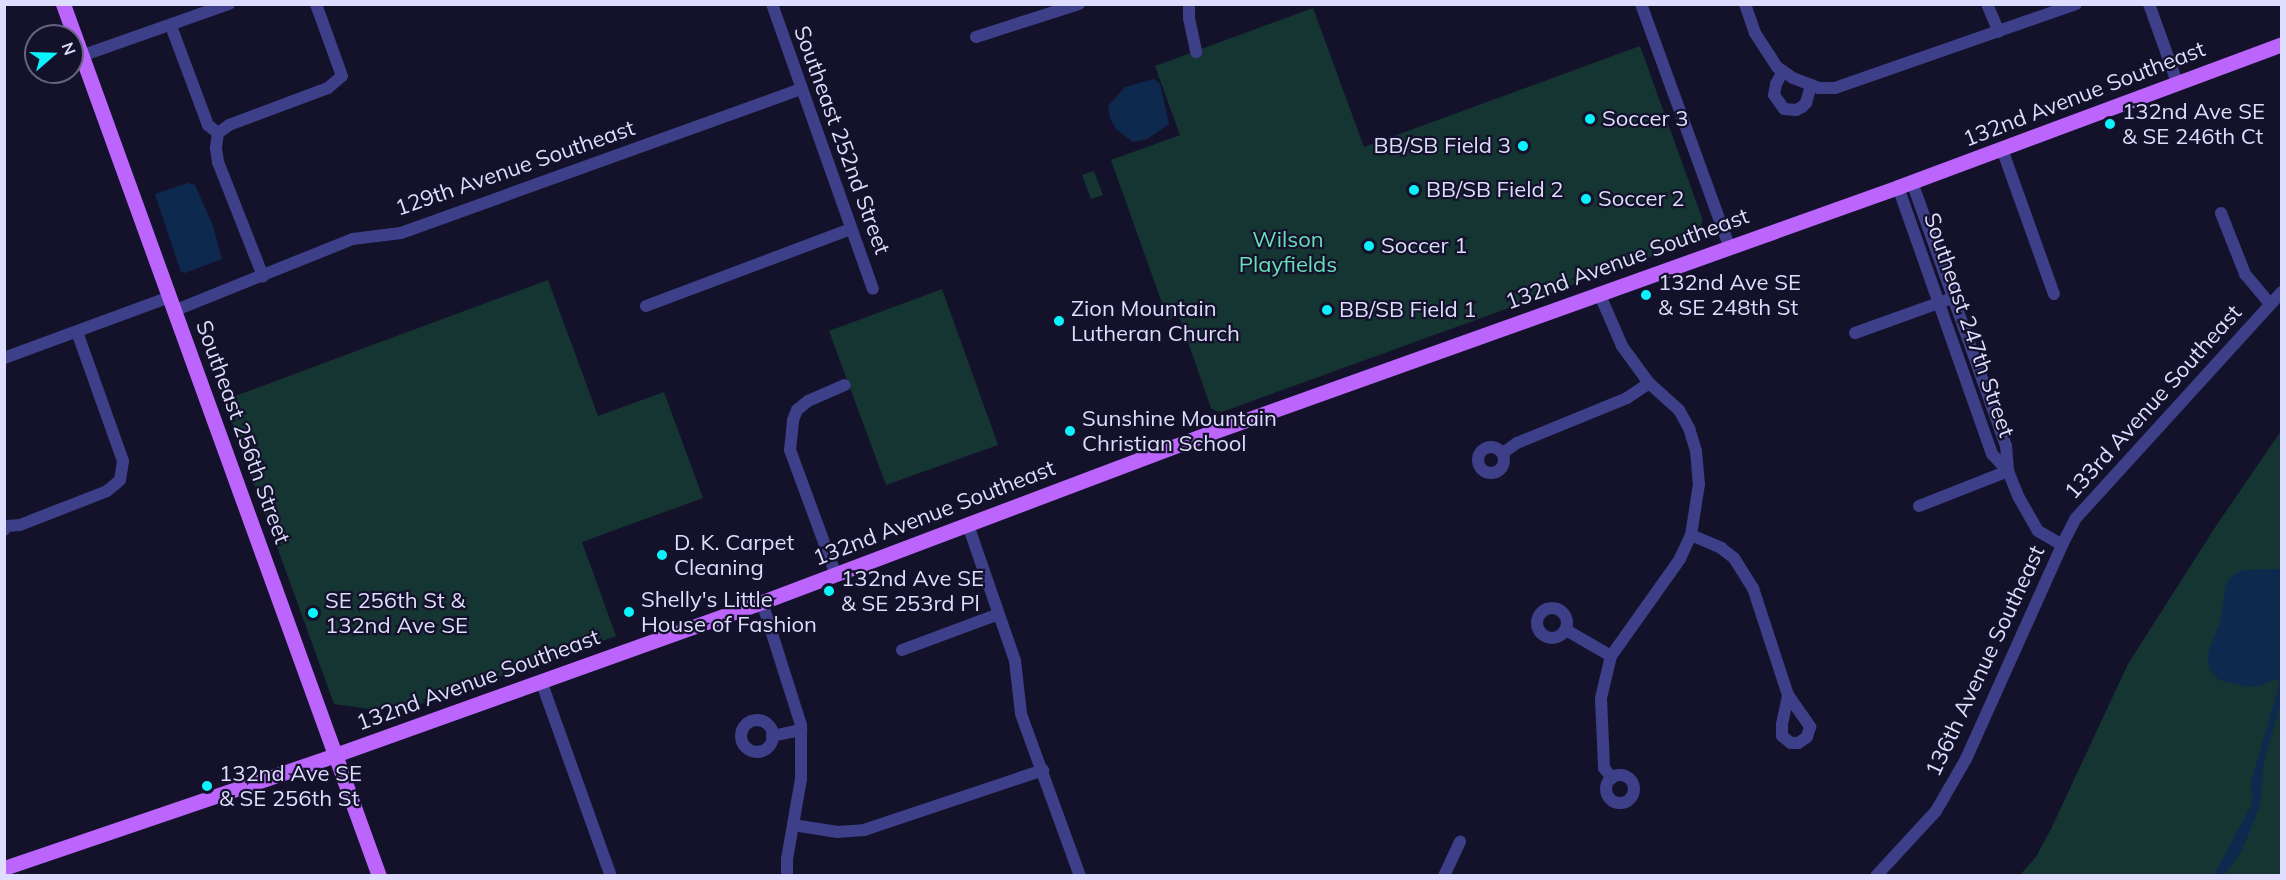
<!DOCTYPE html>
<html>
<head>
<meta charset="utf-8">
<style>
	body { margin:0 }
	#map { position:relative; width:2286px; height:880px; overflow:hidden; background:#14122b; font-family:Mulish,sans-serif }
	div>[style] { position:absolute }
	.green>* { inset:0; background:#153532 }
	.water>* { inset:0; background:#0e294e }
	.minor>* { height:12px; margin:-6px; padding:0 6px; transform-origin:6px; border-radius:6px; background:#3d3f89 }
	.minor>.ring { margin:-6px; padding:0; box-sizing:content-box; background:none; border:12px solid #3d3f89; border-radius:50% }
	.major>* { height:15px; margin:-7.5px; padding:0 7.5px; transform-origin:7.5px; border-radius:7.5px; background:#bb65fd }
	.dots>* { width:16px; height:16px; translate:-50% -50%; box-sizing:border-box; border:3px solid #14122b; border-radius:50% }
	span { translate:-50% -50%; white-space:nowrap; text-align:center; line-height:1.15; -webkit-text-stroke:4.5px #14122b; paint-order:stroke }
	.street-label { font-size:22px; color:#dedcff }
	.poi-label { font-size:22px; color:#dedcff }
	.left { translate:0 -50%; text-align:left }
	.right { translate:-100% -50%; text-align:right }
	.park-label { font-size:22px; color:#67e0ba }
	.frame { position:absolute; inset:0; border:6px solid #dedcff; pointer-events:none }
	.north { position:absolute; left:24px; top:24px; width:60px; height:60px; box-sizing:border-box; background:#14122b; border:2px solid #656380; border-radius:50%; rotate:70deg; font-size:16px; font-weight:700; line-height:24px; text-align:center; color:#dedcff }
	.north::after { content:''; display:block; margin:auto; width:21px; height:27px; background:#0bf2fc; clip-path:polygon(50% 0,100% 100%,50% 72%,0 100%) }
</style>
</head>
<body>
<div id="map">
	<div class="green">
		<div style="clip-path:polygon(1313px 8px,1364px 147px,1640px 46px,1702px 218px,1701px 232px,1693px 241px,1222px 412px,1216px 411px,1211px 408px,1179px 316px,1168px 320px,1111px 160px,1180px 135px,1155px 66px)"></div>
		<div style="clip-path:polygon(1094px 171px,1103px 195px,1091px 199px,1082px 175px)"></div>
		<div style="clip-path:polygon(548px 280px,598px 416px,664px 392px,703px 498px,582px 542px,616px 636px,417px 705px,369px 709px,334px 704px,224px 400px)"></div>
		<div style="clip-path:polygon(942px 289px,998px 445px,886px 485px,829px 331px)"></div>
		<div style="clip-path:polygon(2281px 431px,2281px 875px,2019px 876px,2036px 857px,2051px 829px,2128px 664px,2216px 526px)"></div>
	</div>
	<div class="water">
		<div style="clip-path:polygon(1154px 79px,1160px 84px,1169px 124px,1147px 139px,1133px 142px,1116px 129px,1110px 118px,1108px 106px,1125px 87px)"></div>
		<div style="clip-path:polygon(188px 183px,195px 185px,213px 226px,222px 259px,185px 273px,181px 272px,155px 194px)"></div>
		<div style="clip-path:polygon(2281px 569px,2281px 702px,2264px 763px,2260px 805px,2243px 848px,2231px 866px,2224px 875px,2214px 875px,2252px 804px,2251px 781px,2279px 686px,2277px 678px,2261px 686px,2248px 687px,2219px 680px,2210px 670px,2207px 656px,2220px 621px,2226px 585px,2232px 576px,2243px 570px)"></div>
	</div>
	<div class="minor">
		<div style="left:772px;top:4px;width:302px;rotate:70.5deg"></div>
		<div style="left:1189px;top:4px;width:14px;rotate:90deg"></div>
		<div style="left:1189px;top:18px;width:35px;rotate:78deg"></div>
		<div style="left:1641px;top:4px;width:258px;rotate:70deg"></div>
		<div style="left:1745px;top:4px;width:31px;rotate:71deg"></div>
		<div style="left:1755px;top:33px;width:40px;rotate:57.1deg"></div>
		<div style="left:1777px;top:67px;width:19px;rotate:35deg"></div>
		<div style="left:1793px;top:78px;width:28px;rotate:21deg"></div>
		<div style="left:1819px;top:88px;width:16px"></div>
		<div style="left:1835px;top:88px;width:255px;rotate:-19.2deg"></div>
		<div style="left:1987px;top:4px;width:30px;rotate:67deg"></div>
		<div style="left:2149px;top:4px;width:83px;rotate:70.3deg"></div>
		<div style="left:171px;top:26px;width:106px;rotate:69.5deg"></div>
		<div style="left:208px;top:125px;width:13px;rotate:39deg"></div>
		<div style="left:218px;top:133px;width:15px;rotate:98deg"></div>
		<div style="left:216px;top:148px;width:14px;rotate:82deg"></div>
		<div style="left:218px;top:162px;width:123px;rotate:68.5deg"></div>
		<div style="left:976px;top:37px;width:108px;rotate:-17.8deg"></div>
		<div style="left:81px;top:56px;width:157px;rotate:-19.4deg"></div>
		<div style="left:1783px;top:71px;width:15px;rotate:118deg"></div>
		<div style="left:1776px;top:84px;width:11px;rotate:100deg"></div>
		<div style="left:1774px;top:95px;width:17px;rotate:54deg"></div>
		<div style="left:1784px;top:109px;width:12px;rotate:5deg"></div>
		<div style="left:1796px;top:110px;width:7px;rotate:-27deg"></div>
		<div style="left:1802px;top:107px;width:6px;rotate:-45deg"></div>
		<div style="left:1806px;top:103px;width:19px;rotate:-74deg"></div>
		<div style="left:218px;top:133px;width:14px;rotate:-36deg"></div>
		<div style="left:229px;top:125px;width:106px;rotate:-20.5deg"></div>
		<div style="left:328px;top:88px;width:18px;rotate:-41deg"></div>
		<div style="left:342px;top:76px;width:77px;rotate:-109.9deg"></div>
		<div style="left:2002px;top:149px;width:154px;rotate:70.3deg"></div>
		<div style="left:1912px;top:182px;width:280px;rotate:70.4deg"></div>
		<div style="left:2006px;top:446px;width:25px;rotate:85deg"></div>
		<div style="left:2008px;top:471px;width:27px;rotate:68deg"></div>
		<div style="left:2018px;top:496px;width:40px;rotate:60.3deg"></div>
		<div style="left:2038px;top:531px;width:28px;rotate:30deg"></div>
		<div style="left:1898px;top:187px;width:283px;rotate:70.6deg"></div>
		<div style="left:1992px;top:454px;width:23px;rotate:47deg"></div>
		<div style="left:2221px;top:213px;width:66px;rotate:68.5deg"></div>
		<div style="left:2245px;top:274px;width:39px;rotate:50deg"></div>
		<div style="left:1599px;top:293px;width:58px;rotate:66.5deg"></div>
		<div style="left:1622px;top:346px;width:46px;rotate:53.9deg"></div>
		<div style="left:1649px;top:383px;width:40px;rotate:42deg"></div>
		<div style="left:1679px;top:410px;width:21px;rotate:61deg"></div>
		<div style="left:1689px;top:428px;width:24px;rotate:73deg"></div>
		<div style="left:1696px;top:451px;width:33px;rotate:85deg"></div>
		<div style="left:1699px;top:484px;width:52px;rotate:98.9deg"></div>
		<div style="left:1691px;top:535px;width:26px;rotate:115deg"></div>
		<div style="left:1680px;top:559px;width:119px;rotate:125.4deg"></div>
		<div style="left:1611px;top:656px;width:43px;rotate:103.4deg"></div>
		<div style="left:1601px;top:698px;width:70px;rotate:87.5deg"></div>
		<div style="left:1604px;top:768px;width:13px;rotate:51deg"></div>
		<div style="left:646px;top:306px;width:219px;rotate:-20.6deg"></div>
		<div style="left:176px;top:310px;width:191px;rotate:-21.9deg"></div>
		<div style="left:353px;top:239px;width:48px;rotate:-7.1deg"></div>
		<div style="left:401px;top:233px;width:426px;rotate:-19.8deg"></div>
		<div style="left:1855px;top:333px;width:98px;rotate:-19.7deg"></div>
		<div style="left:4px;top:358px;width:177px;rotate:-20.2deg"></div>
		<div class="ring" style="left:1478px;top:447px;width:14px;height:14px"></div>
		<div style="left:1503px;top:453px;width:17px;rotate:-36deg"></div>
		<div style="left:1517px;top:443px;width:119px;rotate:-22.2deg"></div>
		<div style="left:1627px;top:398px;width:27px;rotate:-34deg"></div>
		<div style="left:1919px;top:506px;width:96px;rotate:-21.5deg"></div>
		<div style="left:968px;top:525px;width:144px;rotate:70.9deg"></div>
		<div style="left:1015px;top:661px;width:53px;rotate:83.5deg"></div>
		<div style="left:1021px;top:714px;width:172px;rotate:70deg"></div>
		<div style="left:4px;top:530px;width:5px;rotate:-53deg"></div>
		<div style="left:7px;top:526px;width:13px;rotate:-4deg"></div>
		<div style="left:20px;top:525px;width:93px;rotate:-21.3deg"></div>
		<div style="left:107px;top:491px;width:17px;rotate:-40deg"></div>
		<div style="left:120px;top:480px;width:19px;rotate:-81deg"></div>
		<div style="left:123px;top:461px;width:137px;rotate:-109.6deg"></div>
		<div style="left:1691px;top:535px;width:33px;rotate:23deg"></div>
		<div style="left:1721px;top:548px;width:16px;rotate:38deg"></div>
		<div style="left:1734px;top:558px;width:36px;rotate:58deg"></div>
		<div style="left:1753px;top:588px;width:113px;rotate:71.9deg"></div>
		<div style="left:1788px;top:695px;width:39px;rotate:55deg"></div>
		<div style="left:1810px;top:727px;width:10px;rotate:107deg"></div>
		<div style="left:1807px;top:737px;width:11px;rotate:146deg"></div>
		<div style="left:1798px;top:743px;width:7px;rotate:180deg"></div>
		<div style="left:1791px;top:743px;width:11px;rotate:-142deg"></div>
		<div style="left:1782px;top:736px;width:12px;rotate:-90deg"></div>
		<div style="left:1782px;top:724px;width:30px;rotate:-78deg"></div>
		<div style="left:836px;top:575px;width:133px;rotate:-110.2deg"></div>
		<div style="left:790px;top:450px;width:30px;rotate:-84deg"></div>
		<div style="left:793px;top:420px;width:11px;rotate:-68deg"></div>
		<div style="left:797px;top:410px;width:14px;rotate:-39deg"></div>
		<div style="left:808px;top:401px;width:40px;rotate:-23.4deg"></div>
		<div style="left:762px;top:602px;width:129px;rotate:72.4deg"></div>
		<div style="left:801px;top:725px;width:54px;rotate:90deg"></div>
		<div style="left:801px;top:779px;width:81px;rotate:99.9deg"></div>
		<div style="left:787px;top:859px;width:17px;rotate:90deg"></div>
		<div class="ring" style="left:1537px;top:608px;width:18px;height:18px"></div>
		<div style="left:1566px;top:630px;width:52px;rotate:30deg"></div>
		<div style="left:902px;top:650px;width:103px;rotate:-20.4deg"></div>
		<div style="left:541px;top:681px;width:207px;rotate:70.3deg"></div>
		<div class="ring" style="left:741px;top:720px;width:20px;height:20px"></div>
		<div style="left:772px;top:736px;width:30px;rotate:-12deg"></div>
		<div class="ring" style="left:1606px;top:775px;width:16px;height:16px"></div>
		<div style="left:793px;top:825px;width:45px;rotate:9deg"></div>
		<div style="left:837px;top:832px;width:27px;rotate:-4deg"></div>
		<div style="left:864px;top:830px;width:189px;rotate:-18.5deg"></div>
		<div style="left:1444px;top:876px;width:38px;rotate:-65deg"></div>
		<div style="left:1876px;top:876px;width:88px;rotate:-47.3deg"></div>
		<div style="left:1936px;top:811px;width:60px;rotate:-60deg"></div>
		<div style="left:1966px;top:759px;width:235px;rotate:-65.8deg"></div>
		<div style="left:2062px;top:545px;width:30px;rotate:-63deg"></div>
		<div style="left:2076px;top:518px;width:306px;rotate:-47.7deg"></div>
	</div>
	<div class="major">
		<div style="left:63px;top:4px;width:927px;rotate:70.08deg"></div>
		<div style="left:4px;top:868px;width:350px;rotate:-18.8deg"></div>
		<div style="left:335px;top:755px;width:454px;rotate:-19.7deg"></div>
		<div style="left:762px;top:602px;width:479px;rotate:-20.7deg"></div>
		<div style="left:1210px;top:433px;width:731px;rotate:-19.67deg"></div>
		<div style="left:1898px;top:187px;width:410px;rotate:-20.4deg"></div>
	</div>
	<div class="dots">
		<div style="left:1590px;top:119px;background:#0bf2fc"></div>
		<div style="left:2110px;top:124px;background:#0bf2fc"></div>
		<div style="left:1523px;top:146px;background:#0bf2fc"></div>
		<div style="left:1414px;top:190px;background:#0bf2fc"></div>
		<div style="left:1586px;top:199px;background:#0bf2fc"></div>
		<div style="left:1369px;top:246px;background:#0bf2fc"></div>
		<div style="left:1646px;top:295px;background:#0bf2fc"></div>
		<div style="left:1327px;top:310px;background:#0bf2fc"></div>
		<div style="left:1059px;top:321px;background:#0bf2fc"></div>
		<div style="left:1070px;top:431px;background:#0bf2fc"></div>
		<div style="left:662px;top:555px;background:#0bf2fc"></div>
		<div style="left:829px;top:591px;background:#0bf2fc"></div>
		<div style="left:629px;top:612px;background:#0bf2fc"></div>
		<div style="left:313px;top:613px;background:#0bf2fc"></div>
		<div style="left:207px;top:786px;background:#0bf2fc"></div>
	</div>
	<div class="street-label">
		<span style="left:2084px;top:94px;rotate:-21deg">132nd Avenue Southeast</span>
		<span style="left:842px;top:140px;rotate:70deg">Southeast 252nd Street</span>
		<span style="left:515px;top:168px;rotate:-19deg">129th Avenue Southeast</span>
		<span style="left:1627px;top:259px;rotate:-20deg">132nd Avenue Southeast</span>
		<span style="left:1969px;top:325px;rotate:71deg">Southeast 247th Street</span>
		<span style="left:2153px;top:402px;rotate:-48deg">133rd Avenue Southeast</span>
		<span style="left:243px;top:432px;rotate:70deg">Southeast 256th Street</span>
		<span style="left:934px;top:513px;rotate:-21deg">132nd Avenue Southeast</span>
		<span style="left:1985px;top:661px;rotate:-65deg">136th Avenue Southeast</span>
		<span style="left:478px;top:680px;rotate:-20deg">132nd Avenue Southeast</span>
	</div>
	<div class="poi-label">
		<span class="left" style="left:2122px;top:124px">132nd Ave SE<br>&amp; SE 246th Ct</span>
		<span class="left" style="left:1602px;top:119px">Soccer 3</span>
		<span class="right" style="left:1511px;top:146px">BB/SB Field 3</span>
		<span class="left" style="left:1426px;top:190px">BB/SB Field 2</span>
		<span class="left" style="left:1598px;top:199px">Soccer 2</span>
		<span class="left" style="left:1381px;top:246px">Soccer 1</span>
		<span class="left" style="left:1658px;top:295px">132nd Ave SE<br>&amp; SE 248th St</span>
		<span class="left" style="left:1071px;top:321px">Zion Mountain<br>Lutheran Church</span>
		<span class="left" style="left:1339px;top:310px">BB/SB Field 1</span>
		<span class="left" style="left:1082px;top:431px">Sunshine Mountain<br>Christian School</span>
		<span class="left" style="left:674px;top:555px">D. K. Carpet<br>Cleaning</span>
		<span class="left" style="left:841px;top:591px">132nd Ave SE<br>&amp; SE 253rd Pl</span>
		<span class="left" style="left:641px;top:612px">Shelly's Little<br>House of Fashion</span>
		<span class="left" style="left:325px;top:613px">SE 256th St &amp;<br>132nd Ave SE</span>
		<span class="left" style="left:219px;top:786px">132nd Ave SE<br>&amp; SE 256th St</span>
	</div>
	<div class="park-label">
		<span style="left:1288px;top:252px">Wilson<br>Playfields</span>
	</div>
	<div class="frame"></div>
	<div class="north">N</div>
</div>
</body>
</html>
